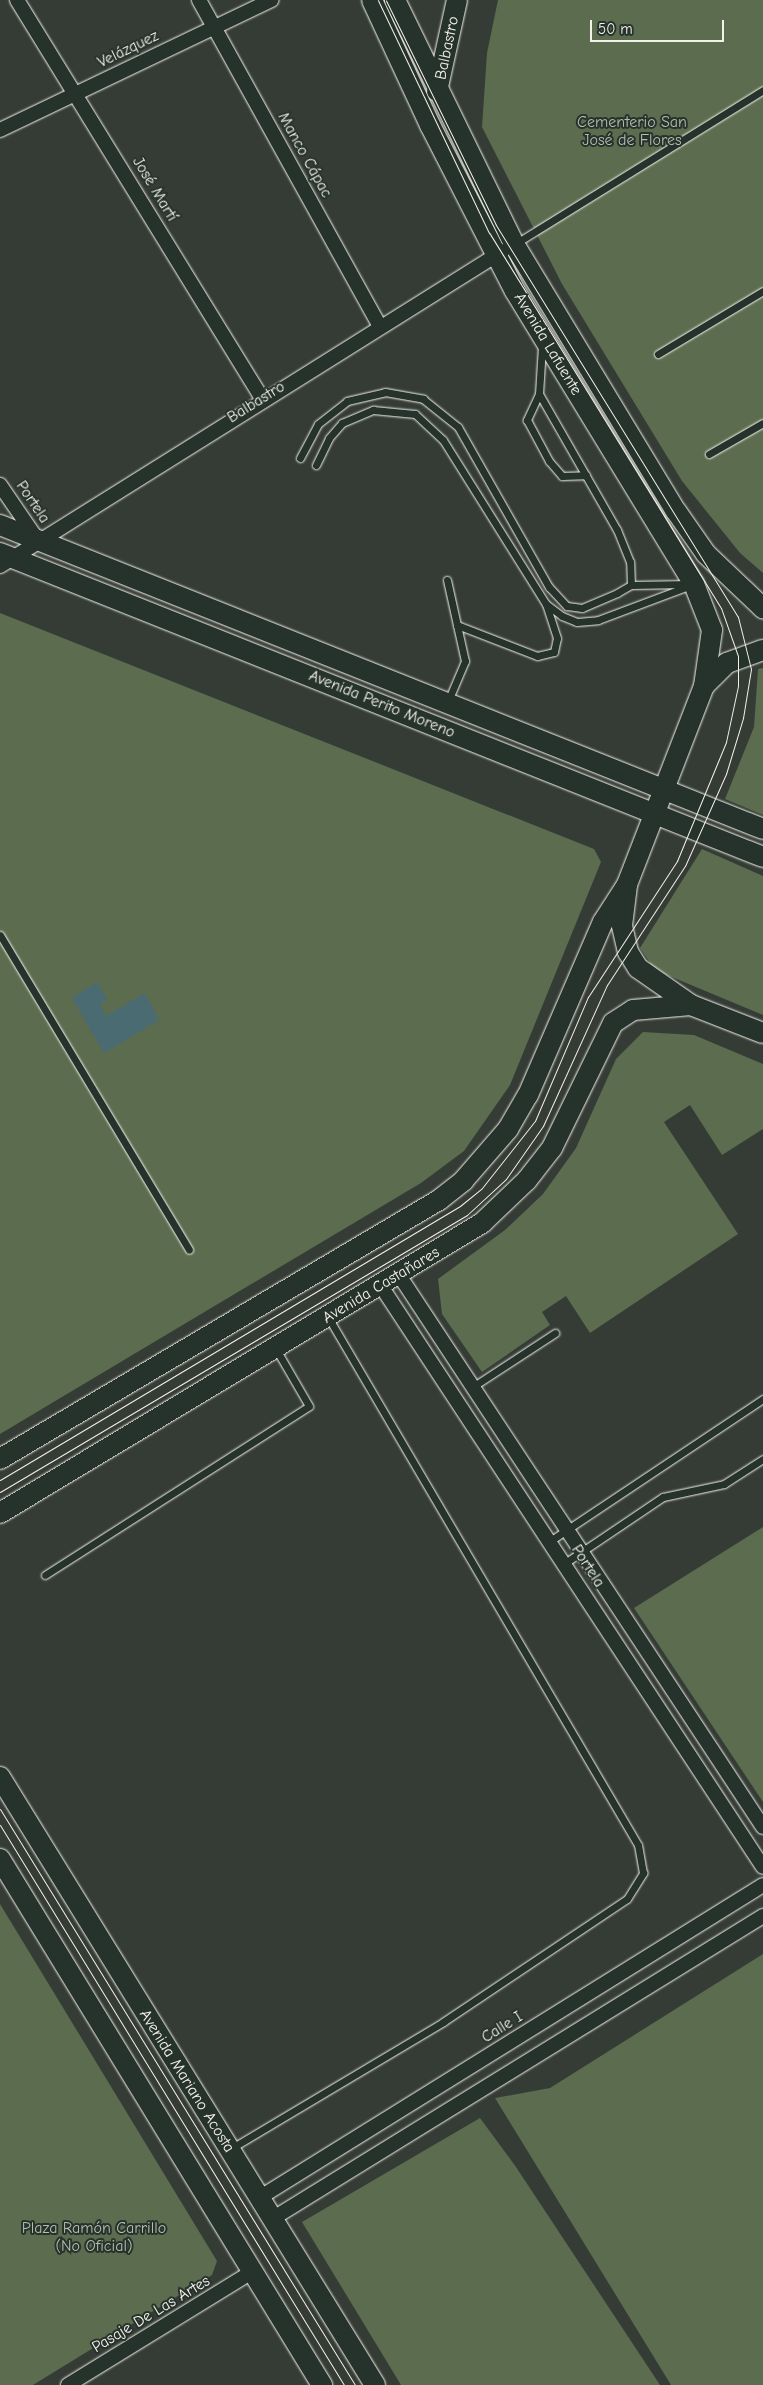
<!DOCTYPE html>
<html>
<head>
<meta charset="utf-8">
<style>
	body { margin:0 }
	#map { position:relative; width:763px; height:2385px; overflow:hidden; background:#353c36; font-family:"Comic Neue",sans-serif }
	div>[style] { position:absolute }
	.green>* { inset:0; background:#5b6c4f }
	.water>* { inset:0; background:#4b6b72 }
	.roads { filter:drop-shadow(0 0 1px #f4f1e8) drop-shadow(0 0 1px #f4f1e8) }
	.lane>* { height:7px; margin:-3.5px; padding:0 3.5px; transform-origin:3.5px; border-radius:3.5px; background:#26332d }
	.street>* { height:14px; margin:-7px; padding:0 7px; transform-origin:7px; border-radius:7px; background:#26332d }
	.secondary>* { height:20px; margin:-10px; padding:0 10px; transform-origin:10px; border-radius:10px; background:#26332d }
	.tram>* { height:1px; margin:-0.5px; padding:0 0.5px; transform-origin:0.5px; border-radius:0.5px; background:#f4f1e8 }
	span { translate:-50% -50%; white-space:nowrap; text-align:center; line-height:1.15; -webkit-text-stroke:4px #26332d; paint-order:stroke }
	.street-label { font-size:16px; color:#f4f1e8 }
	.park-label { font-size:16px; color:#b7bcab }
	.scale { position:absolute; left:590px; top:20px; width:134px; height:22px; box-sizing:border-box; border:2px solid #f4f1e8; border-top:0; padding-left:6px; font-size:15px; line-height:18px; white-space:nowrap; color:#f4f1e8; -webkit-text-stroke:4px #26332d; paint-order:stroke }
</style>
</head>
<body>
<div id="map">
	<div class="green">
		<div style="clip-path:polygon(498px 0,763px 0,763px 573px,740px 553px,682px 481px,562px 284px,482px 127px,487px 53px)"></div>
		<div style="clip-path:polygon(0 613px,594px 849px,601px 862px,510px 1085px,464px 1151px,421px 1183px,0 1434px)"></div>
		<div style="clip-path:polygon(763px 668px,763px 815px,725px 799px,754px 727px,758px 669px)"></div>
		<div style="clip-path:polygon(702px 849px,763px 876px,763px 1015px,655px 970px,640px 948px)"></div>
		<div style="clip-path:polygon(643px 1032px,694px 1035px,763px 1064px,763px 1129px,722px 1155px,690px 1105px,664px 1122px,738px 1234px,590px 1333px,566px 1296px,542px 1312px,550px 1325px,482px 1372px,442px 1314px,438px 1279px,505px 1230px,543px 1194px,576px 1148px,616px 1059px)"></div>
		<div style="clip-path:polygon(763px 1527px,763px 1802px,634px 1608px)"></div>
		<div style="clip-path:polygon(0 1904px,217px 2261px,212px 2275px,33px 2385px,0 2385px)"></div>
		<div style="clip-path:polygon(763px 1954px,763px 2385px,671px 2385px,495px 2098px,550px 2088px)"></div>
		<div style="clip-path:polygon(480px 2118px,516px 2167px,660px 2385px,401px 2385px,302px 2222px)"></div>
	</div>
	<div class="water">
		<div style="clip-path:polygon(97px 982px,107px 999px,100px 1004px,106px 1016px,145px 993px,159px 1020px,104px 1053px,72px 998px)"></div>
	</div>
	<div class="roads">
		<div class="lane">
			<div style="left:515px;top:244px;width:292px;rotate:-31.8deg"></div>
			<div style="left:658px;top:354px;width:122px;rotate:-31deg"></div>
			<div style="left:539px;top:394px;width:29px;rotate:115deg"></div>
			<div style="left:527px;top:420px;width:47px;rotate:61.8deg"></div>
			<div style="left:549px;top:461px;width:20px;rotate:49deg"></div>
			<div style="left:562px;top:476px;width:24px;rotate:-2deg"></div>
			<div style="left:709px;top:454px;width:62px;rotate:-29.9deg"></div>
			<div style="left:300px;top:458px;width:38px;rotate:-62deg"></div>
			<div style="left:318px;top:424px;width:37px;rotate:-38deg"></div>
			<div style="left:347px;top:401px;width:39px;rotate:-13deg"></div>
			<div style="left:385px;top:392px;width:39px;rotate:10deg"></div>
			<div style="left:423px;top:399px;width:45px;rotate:38.7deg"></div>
			<div style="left:458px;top:427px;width:184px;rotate:60.4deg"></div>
			<div style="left:549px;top:587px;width:26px;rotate:47deg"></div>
			<div style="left:567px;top:606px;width:15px;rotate:8deg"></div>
			<div style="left:582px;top:608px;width:38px;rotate:-23deg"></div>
			<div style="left:617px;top:593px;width:16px;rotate:-30deg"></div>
			<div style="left:631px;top:585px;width:23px;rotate:-92deg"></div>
			<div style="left:630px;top:562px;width:35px;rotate:-112deg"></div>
			<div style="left:617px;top:530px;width:157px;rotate:-119.8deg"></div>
			<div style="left:539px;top:394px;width:48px;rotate:-86.4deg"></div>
			<div style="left:316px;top:465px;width:30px;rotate:-64deg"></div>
			<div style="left:329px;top:438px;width:20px;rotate:-49deg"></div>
			<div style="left:342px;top:423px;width:34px;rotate:-23deg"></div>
			<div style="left:373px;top:410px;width:42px;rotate:5.4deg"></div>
			<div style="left:415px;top:414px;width:38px;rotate:43deg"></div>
			<div style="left:443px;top:440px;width:194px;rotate:57.9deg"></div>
			<div style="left:546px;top:604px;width:20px;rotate:37deg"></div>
			<div style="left:562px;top:616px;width:16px;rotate:22deg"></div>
			<div style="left:577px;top:622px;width:21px;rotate:-5deg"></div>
			<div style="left:598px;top:620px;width:99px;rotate:-20.6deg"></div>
			<div style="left:447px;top:580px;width:83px;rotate:77.5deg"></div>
			<div style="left:465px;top:661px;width:43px;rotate:113deg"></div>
			<div style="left:631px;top:585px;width:58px;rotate:-1deg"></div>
			<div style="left:457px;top:625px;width:86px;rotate:21.2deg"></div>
			<div style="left:537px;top:656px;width:17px;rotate:-13deg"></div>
			<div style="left:554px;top:652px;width:14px;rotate:-78deg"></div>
			<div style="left:557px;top:638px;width:36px;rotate:-108deg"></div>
			<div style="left:0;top:935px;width:367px;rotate:59deg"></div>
			<div style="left:474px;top:1386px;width:97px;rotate:-33.2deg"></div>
			<div style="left:550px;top:1541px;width:256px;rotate:-33.7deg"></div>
			<div style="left:565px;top:1563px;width:118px;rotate:-34deg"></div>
			<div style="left:663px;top:1497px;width:62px;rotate:-12deg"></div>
			<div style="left:724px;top:1484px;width:46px;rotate:-32.7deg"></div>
			<div style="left:45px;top:1575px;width:313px;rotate:-32.6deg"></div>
			<div style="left:309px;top:1406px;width:66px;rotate:-120.1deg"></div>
			<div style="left:232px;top:2148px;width:246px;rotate:-30.8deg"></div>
			<div style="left:443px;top:2022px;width:221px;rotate:-33.8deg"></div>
			<div style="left:627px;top:1899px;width:31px;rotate:-58deg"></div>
			<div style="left:643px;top:1873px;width:28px;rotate:-100deg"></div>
			<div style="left:638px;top:1845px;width:612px;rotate:-120.42deg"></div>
		</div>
		<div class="street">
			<div style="left:17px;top:0;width:467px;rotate:58.4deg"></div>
			<div style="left:199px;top:0;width:374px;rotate:61deg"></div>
			<div style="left:0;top:130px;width:301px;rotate:-25.6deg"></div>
			<div style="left:0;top:485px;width:65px;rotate:55.6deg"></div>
			<div style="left:0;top:566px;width:593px;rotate:-32.06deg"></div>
			<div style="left:399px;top:1275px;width:661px;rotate:56.6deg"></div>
			<div style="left:381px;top:1286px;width:695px;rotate:56.68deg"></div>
			<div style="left:259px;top:2198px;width:593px;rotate:-31.84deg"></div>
			<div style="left:272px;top:2219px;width:577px;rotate:-31.68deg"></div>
			<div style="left:68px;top:2385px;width:216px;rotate:-31.6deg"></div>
		</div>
		<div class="secondary">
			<div style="left:372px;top:0;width:138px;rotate:65.1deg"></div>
			<div style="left:430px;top:125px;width:186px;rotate:62.9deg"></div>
			<div style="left:515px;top:291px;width:343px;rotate:58.6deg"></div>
			<div style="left:694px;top:584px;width:49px;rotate:68.6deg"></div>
			<div style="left:712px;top:630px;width:57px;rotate:98.1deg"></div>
			<div style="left:704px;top:686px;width:213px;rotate:111.2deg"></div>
			<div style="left:627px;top:885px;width:41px;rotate:97deg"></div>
			<div style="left:622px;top:926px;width:27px;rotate:77deg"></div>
			<div style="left:628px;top:952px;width:19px;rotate:58deg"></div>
			<div style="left:638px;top:968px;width:65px;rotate:34.9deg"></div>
			<div style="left:691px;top:1005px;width:77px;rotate:21.3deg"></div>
			<div style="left:395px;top:0;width:271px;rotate:64deg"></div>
			<div style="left:514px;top:244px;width:312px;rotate:58.8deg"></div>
			<div style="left:676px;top:511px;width:52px;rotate:55.1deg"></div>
			<div style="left:706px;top:554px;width:79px;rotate:43.5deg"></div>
			<div style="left:437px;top:91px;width:93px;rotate:-77.6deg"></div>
			<div style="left:0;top:525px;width:821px;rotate:21.72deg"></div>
			<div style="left:0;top:553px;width:821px;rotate:21.72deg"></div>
			<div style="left:704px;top:686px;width:33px;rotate:-45deg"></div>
			<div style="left:727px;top:663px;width:38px;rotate:-20deg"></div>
			<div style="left:0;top:1459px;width:510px;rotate:-30.54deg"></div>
			<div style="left:439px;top:1200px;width:31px;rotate:-38deg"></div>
			<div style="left:463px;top:1181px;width:69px;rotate:-49.1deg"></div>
			<div style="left:508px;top:1129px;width:39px;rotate:-60deg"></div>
			<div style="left:528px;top:1095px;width:189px;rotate:-66.6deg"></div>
			<div style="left:603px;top:922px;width:43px;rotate:-57.4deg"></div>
			<div style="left:0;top:1513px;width:563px;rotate:-31.03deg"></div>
			<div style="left:482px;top:1223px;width:62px;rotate:-43.7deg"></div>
			<div style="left:527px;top:1180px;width:41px;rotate:-52deg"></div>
			<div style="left:552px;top:1148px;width:139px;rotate:-64deg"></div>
			<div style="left:613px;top:1023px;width:24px;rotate:-33deg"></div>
			<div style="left:633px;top:1010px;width:58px;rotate:-4.9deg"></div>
			<div style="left:0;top:1777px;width:714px;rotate:58.33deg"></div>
			<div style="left:0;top:1859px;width:617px;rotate:58.53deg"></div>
		</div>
	</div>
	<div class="tram">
		<div style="left:0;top:1480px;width:535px;rotate:-30.78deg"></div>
		<div style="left:460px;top:1206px;width:28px;rotate:-39deg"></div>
		<div style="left:482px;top:1188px;width:85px;rotate:-51.7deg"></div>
		<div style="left:535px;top:1121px;width:135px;rotate:-66.9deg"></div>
		<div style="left:588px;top:997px;width:163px;rotate:-56.8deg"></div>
		<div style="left:677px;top:861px;width:129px;rotate:-67.6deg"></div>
		<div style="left:726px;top:742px;width:57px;rotate:-77.9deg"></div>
		<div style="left:738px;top:686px;width:30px;rotate:-90deg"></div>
		<div style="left:738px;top:656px;width:51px;rotate:-109.5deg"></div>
		<div style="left:721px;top:608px;width:441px;rotate:-121.7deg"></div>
		<div style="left:489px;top:233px;width:258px;rotate:-115.5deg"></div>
		<div style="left:0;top:1492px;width:543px;rotate:-30.67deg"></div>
		<div style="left:467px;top:1215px;width:53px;rotate:-42.7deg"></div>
		<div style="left:506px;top:1179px;width:65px;rotate:-55.1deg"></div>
		<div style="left:543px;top:1126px;width:155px;rotate:-65.6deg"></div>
		<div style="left:607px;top:985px;width:142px;rotate:-56.8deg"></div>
		<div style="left:685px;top:866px;width:101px;rotate:-66deg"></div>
		<div style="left:726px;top:774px;width:59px;rotate:-73.1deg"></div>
		<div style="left:743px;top:718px;width:50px;rotate:-80.7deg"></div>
		<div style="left:751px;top:669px;width:54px;rotate:-104deg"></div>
		<div style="left:738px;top:617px;width:461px;rotate:-121.7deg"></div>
		<div style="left:496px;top:225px;width:250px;rotate:-116.1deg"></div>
		<div style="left:0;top:1809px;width:677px;rotate:58.35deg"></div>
		<div style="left:0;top:1825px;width:657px;rotate:58.44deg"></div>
	</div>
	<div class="street-label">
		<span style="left:447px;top:48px;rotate:-78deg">Balbastro</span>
		<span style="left:128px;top:49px;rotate:-26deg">Velázquez</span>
		<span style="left:305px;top:155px;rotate:61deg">Manco Cápac</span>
		<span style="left:155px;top:189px;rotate:59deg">José Martí</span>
		<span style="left:548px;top:344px;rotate:59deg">Avenida Lafuente</span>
		<span style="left:256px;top:402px;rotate:-32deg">Balbastro</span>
		<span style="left:33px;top:502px;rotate:56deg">Portela</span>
		<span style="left:382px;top:704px;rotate:22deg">Avenida Perito Moreno</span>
		<span style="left:381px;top:1285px;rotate:-31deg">Avenida Castañares</span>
		<span style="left:588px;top:1566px;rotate:57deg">Portela</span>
		<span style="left:502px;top:2027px;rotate:-32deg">Calle I</span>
		<span style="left:187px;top:2081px;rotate:58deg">Avenida Mariano Acosta</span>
		<span style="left:151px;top:2314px;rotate:-31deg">Pasaje De Las Artes</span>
	</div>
	<div class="park-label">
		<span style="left:632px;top:131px">Cementerio San<br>José de Flores</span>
		<span style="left:94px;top:2237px">Plaza Ramón Carrillo<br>(No Oficial)</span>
	</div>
	<div class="scale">50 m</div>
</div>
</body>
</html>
